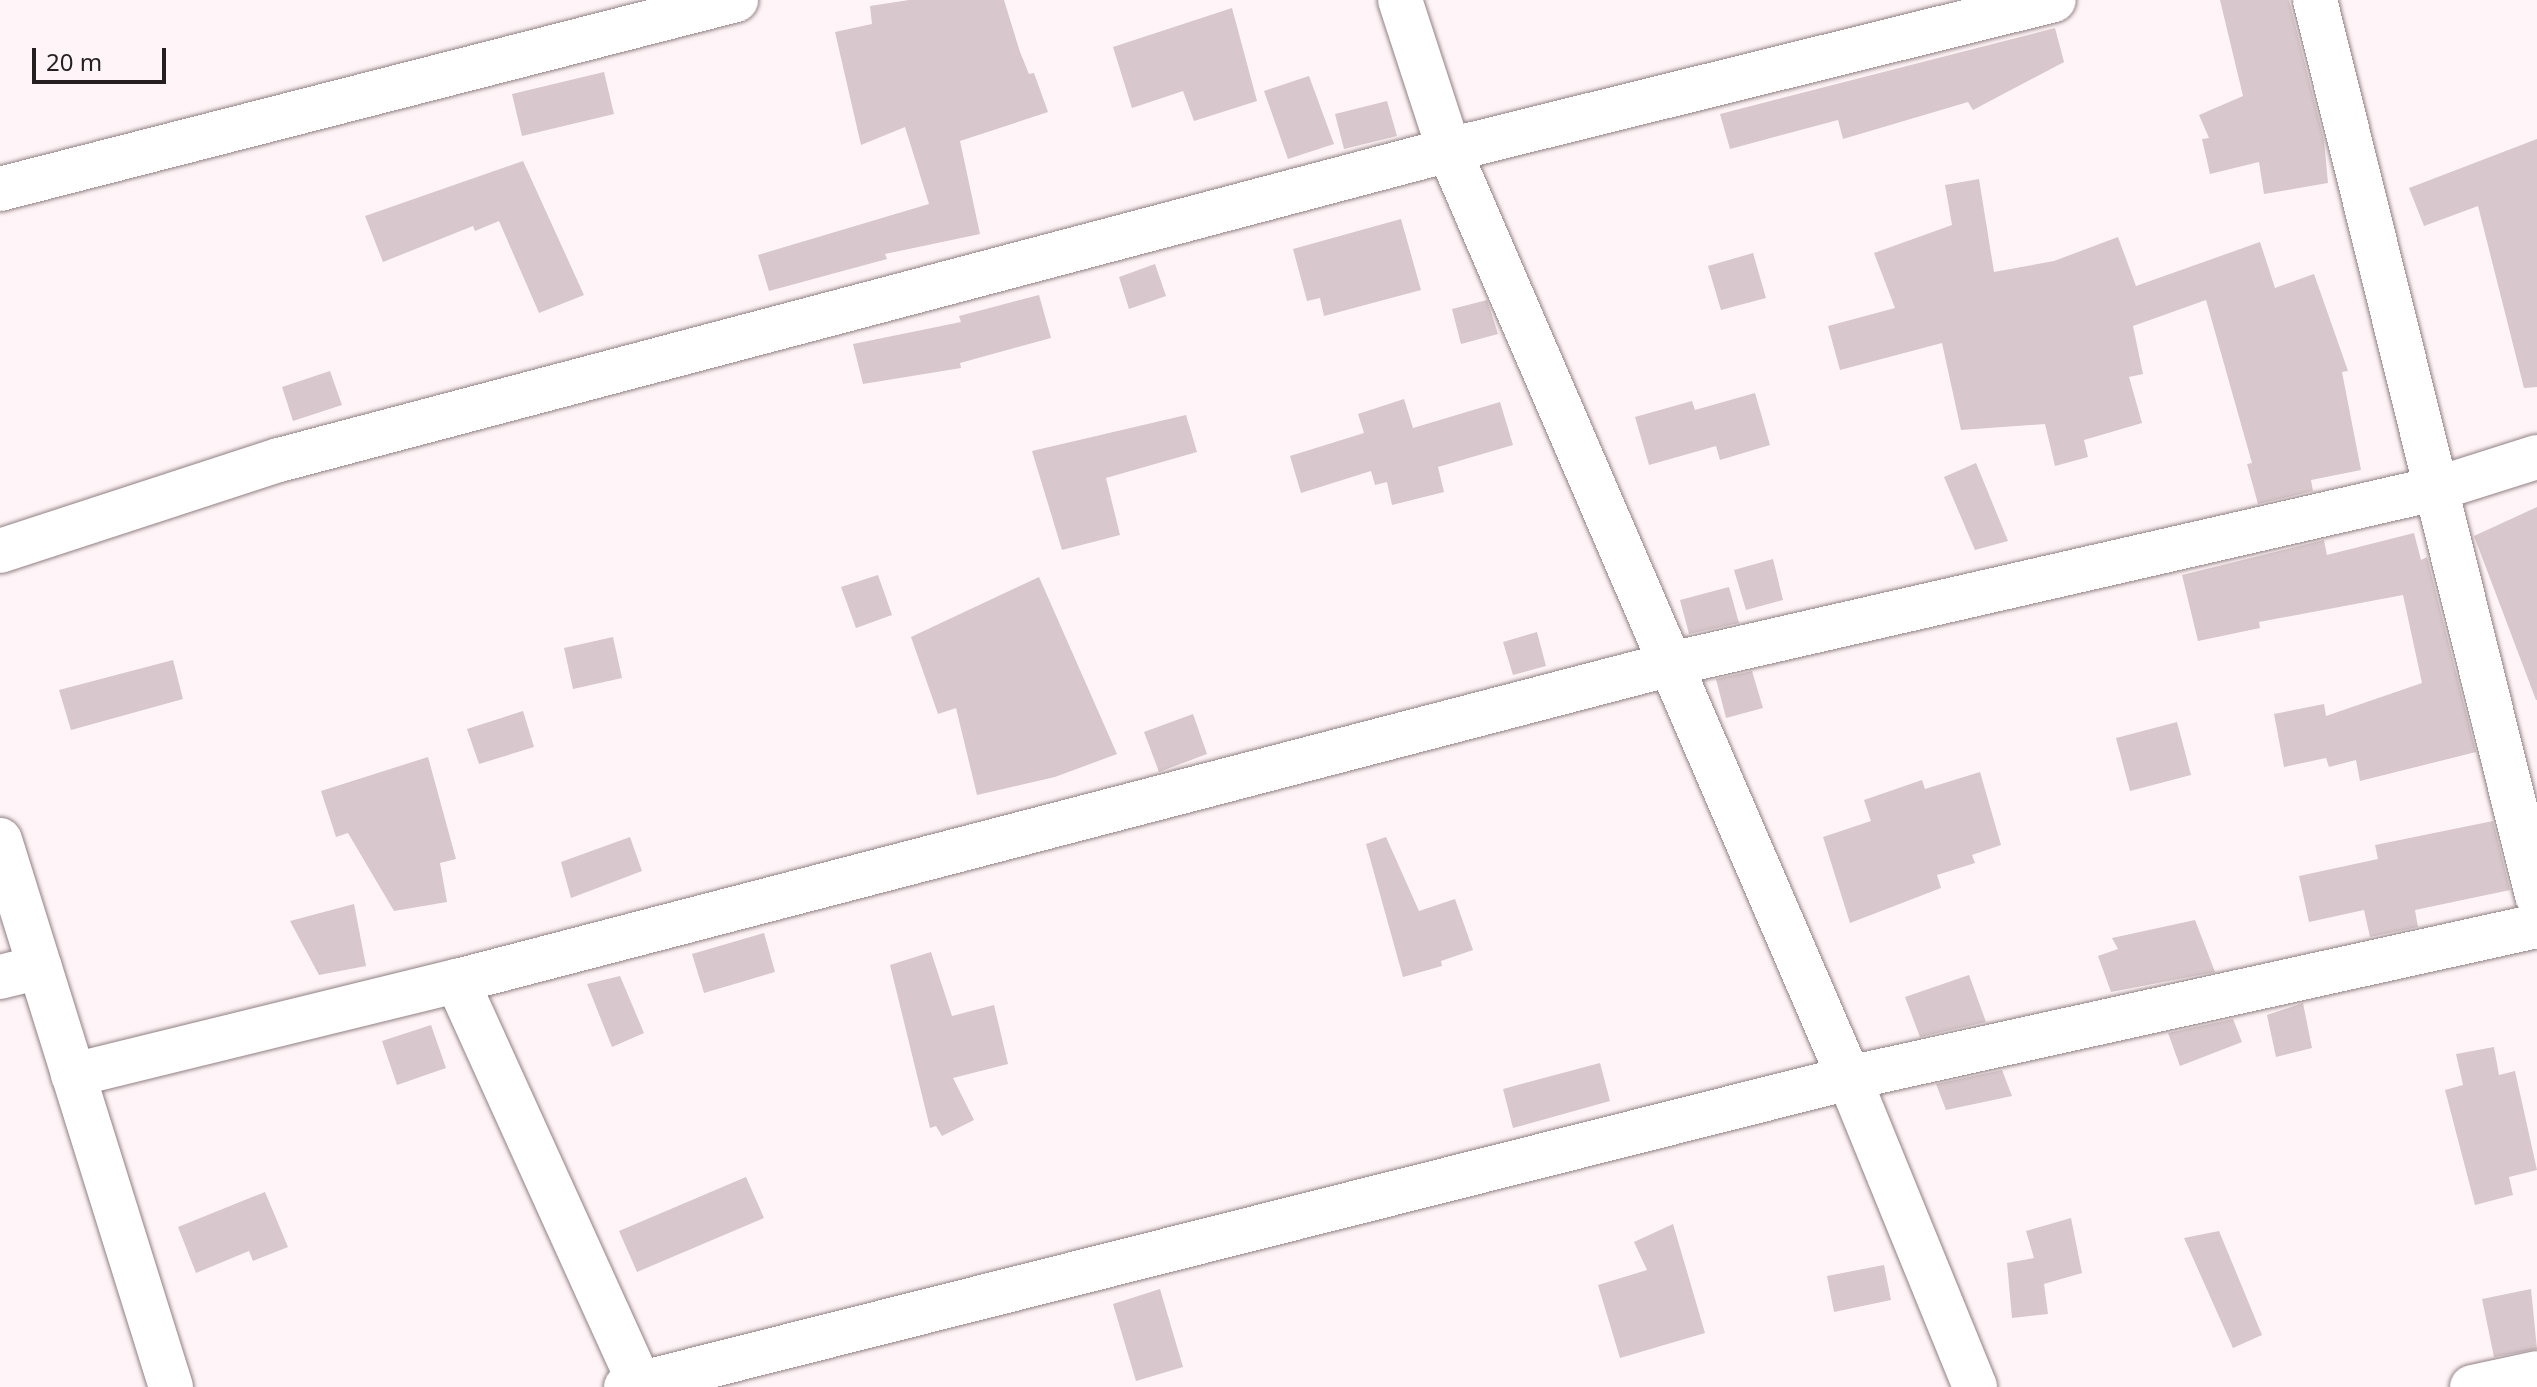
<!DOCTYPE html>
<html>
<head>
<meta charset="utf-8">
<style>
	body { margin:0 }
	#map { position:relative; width:2537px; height:1387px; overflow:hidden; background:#fff4f7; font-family:"Noto Sans",sans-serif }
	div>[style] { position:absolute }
	.building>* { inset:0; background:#d8c7cc }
	.roads { filter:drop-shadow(0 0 2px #908084) drop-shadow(0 0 2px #908084) }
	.minor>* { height:44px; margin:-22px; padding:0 22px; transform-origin:22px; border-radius:22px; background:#fff }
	span { translate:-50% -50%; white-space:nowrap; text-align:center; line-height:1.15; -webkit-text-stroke:8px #fff4f7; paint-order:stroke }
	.scale { position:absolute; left:32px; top:48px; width:134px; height:36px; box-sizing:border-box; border:4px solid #251f21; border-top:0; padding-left:10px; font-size:24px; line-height:28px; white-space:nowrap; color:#251f21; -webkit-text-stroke:6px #fff4f7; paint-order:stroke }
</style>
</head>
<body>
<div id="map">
	<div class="building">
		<div style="clip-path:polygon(909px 0,1004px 0,1020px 52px,1029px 74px,1034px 73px,1048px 112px,960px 141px,980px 234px,885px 254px,887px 259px,769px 291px,758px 255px,929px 204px,905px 127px,861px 145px,835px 32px,872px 24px,870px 6px)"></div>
		<div style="clip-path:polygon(2220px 0,2289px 0,2324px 140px,2328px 183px,2264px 194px,2259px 162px,2210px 174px,2202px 139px,2209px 138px,2199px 115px,2243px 96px)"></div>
		<div style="clip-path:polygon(1232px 8px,1257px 101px,1194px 121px,1183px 91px,1132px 108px,1113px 47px)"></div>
		<div style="clip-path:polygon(2055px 28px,2064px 62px,1973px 110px,1968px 102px,1843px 139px,1838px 120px,1730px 149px,1720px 114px)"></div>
		<div style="clip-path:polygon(604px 72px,614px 114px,522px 136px,512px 94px)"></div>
		<div style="clip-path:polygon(1309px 76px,1334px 144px,1288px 159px,1264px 91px)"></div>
		<div style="clip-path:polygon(1387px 101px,1397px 136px,1344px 149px,1335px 114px)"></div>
		<div style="clip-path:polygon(2537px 139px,2537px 387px,2524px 388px,2478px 206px,2424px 226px,2409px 188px)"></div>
		<div style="clip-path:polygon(523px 161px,584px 295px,539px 313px,499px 221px,475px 231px,473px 226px,383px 262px,365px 216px)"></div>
		<div style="clip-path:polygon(1979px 179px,1994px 272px,2054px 261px,2118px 237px,2136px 286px,2260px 242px,2275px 288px,2314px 274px,2348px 371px,2342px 372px,2361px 470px,2311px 480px,2313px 491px,2258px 504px,2247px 464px,2252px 463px,2206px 300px,2133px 326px,2143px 374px,2129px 377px,2142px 423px,2084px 440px,2088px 457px,2055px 466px,2045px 424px,1961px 430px,1942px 343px,1840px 370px,1828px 326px,1895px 308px,1874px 253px,1952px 225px,1945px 185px)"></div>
		<div style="clip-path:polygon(1401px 219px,1421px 290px,1324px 316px,1320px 298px,1307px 301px,1293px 249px)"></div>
		<div style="clip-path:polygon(1753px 253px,1766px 298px,1721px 310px,1708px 266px)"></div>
		<div style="clip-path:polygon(1155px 264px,1166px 296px,1129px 309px,1119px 277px)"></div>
		<div style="clip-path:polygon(1039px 295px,1051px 338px,960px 363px,961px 368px,863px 384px,853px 344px,961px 322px,959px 316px)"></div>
		<div style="clip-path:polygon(1487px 300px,1498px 334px,1461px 344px,1452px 309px)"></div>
		<div style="clip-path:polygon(330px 371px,342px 405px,293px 421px,282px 387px)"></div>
		<div style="clip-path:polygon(1755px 393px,1770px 445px,1720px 460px,1716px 446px,1649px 465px,1635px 417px,1692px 401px,1695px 410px)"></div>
		<div style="clip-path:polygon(1404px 399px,1413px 428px,1500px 402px,1513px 445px,1438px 467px,1444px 492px,1392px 505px,1387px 482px,1375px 485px,1371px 471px,1301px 493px,1290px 456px,1364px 433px,1358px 414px)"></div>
		<div style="clip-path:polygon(1186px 415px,1197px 452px,1106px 478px,1120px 535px,1062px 550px,1032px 451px)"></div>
		<div style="clip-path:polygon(1976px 463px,2008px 541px,1975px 550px,1944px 477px)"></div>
		<div style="clip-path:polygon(2537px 507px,2537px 700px,2536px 700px,2474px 536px)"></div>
		<div style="clip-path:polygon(2414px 533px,2421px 560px,2427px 557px,2476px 752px,2360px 781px,2356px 760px,2329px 767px,2326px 758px,2284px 767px,2274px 714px,2324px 704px,2326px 716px,2422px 683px,2403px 595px,2259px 622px,2260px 628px,2198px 641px,2182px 575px,2324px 540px,2327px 555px)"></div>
		<div style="clip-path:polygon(1773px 559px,1783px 600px,1746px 610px,1734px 570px)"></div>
		<div style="clip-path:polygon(878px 575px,892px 615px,856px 628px,841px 587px)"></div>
		<div style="clip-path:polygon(1039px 577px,1117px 754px,1055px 777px,977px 795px,956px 708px,938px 714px,911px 637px)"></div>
		<div style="clip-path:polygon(1729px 587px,1739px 623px,1689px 634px,1680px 600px)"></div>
		<div style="clip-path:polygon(1537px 632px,1546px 666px,1513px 675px,1503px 642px)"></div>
		<div style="clip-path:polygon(613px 637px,622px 678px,573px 689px,564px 648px)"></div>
		<div style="clip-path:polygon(173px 660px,183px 699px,71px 730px,59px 690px)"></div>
		<div style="clip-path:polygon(1752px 671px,1763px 708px,1726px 718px,1716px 679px)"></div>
		<div style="clip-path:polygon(523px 711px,534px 747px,479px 764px,467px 729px)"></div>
		<div style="clip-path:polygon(1193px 714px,1207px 754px,1159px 772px,1144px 732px)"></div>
		<div style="clip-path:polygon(2177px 722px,2191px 775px,2130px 791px,2116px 738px)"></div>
		<div style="clip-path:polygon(428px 757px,456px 859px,440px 863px,447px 902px,394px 911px,348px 833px,336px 837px,321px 791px)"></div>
		<div style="clip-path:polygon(1980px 772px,2001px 845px,1972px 855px,1975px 863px,1937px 875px,1941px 888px,1850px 923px,1823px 837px,1871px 821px,1864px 800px,1922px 780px,1925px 789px)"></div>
		<div style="clip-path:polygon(2493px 821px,2510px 890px,2415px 910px,2418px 927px,2370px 937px,2364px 910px,2309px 922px,2299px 876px,2378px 859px,2375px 845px)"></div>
		<div style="clip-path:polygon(630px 837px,642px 871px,571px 898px,561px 862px)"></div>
		<div style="clip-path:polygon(1386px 837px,1419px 911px,1455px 899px,1473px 950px,1441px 961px,1442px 966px,1403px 977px,1366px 844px)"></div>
		<div style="clip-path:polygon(354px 904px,366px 966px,319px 975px,290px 921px)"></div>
		<div style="clip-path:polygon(2195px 920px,2215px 972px,2111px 992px,2098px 956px,2118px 949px,2112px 938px)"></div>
		<div style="clip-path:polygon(764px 933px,775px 972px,704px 993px,692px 954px)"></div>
		<div style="clip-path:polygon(931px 952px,952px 1016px,994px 1005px,1008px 1064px,953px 1078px,974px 1120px,942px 1136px,936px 1126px,930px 1128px,890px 965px)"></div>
		<div style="clip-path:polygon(1969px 975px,1986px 1022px,1920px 1037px,1905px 997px)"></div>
		<div style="clip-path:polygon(620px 976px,644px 1033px,612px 1047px,587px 984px)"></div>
		<div style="clip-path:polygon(2303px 1003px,2312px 1048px,2276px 1057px,2267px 1015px)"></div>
		<div style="clip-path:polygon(2233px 1019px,2242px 1042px,2180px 1066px,2168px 1033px)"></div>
		<div style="clip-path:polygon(431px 1025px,446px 1068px,397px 1085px,382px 1041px)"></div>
		<div style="clip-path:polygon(2494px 1047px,2499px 1075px,2515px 1071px,2537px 1170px,2509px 1177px,2513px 1195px,2475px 1205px,2445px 1090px,2463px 1085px,2456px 1054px)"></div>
		<div style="clip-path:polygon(1600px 1063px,1610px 1101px,1513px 1128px,1503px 1089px)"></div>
		<div style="clip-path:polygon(2002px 1070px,2012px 1096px,1946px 1110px,1936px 1084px)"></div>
		<div style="clip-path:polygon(746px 1177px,764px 1218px,637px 1272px,619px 1231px)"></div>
		<div style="clip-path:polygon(265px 1192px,288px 1247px,253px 1261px,249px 1251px,196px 1273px,178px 1227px)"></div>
		<div style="clip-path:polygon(2071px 1218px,2082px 1273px,2044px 1284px,2048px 1314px,2012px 1318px,2007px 1263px,2034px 1258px,2026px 1231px)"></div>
		<div style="clip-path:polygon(1673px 1224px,1705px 1333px,1620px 1358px,1598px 1285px,1647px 1270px,1634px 1242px)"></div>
		<div style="clip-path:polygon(2219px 1231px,2262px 1335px,2233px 1348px,2184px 1238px)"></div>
		<div style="clip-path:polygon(1884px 1265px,1891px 1300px,1834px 1312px,1827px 1276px)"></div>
		<div style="clip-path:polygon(1160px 1289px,1183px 1367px,1136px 1381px,1113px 1304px)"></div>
		<div style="clip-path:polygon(2531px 1289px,2537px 1349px,2494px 1357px,2482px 1299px)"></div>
	</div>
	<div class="roads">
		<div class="minor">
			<div style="left:1400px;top:0;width:158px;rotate:71.9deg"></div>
			<div style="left:1449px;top:150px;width:1011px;rotate:66.68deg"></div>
			<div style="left:1849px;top:1078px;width:334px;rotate:67.8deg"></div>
			<div style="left:2315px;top:0;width:923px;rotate:76.08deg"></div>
			<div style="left:0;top:189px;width:760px;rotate:-14.4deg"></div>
			<div style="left:0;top:551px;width:293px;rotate:-18.1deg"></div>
			<div style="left:279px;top:460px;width:1210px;rotate:-14.84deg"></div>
			<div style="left:1449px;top:150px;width:623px;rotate:-13.92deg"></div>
			<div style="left:0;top:840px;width:573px;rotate:72.64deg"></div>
			<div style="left:0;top:977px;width:41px;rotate:-14deg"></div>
			<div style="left:457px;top:981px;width:446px;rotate:65.6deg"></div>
			<div style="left:73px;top:1075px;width:395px;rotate:-13.8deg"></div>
			<div style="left:457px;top:981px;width:1255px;rotate:-14.63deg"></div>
			<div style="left:1671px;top:664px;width:788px;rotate:-12.91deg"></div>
			<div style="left:2439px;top:488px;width:103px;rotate:-17.6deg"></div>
			<div style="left:626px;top:1387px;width:1261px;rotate:-14.18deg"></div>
			<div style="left:1849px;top:1078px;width:705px;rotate:-12.46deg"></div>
			<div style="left:2472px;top:1387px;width:66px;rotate:-12.2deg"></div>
		</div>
	</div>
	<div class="scale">20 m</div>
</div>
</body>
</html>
